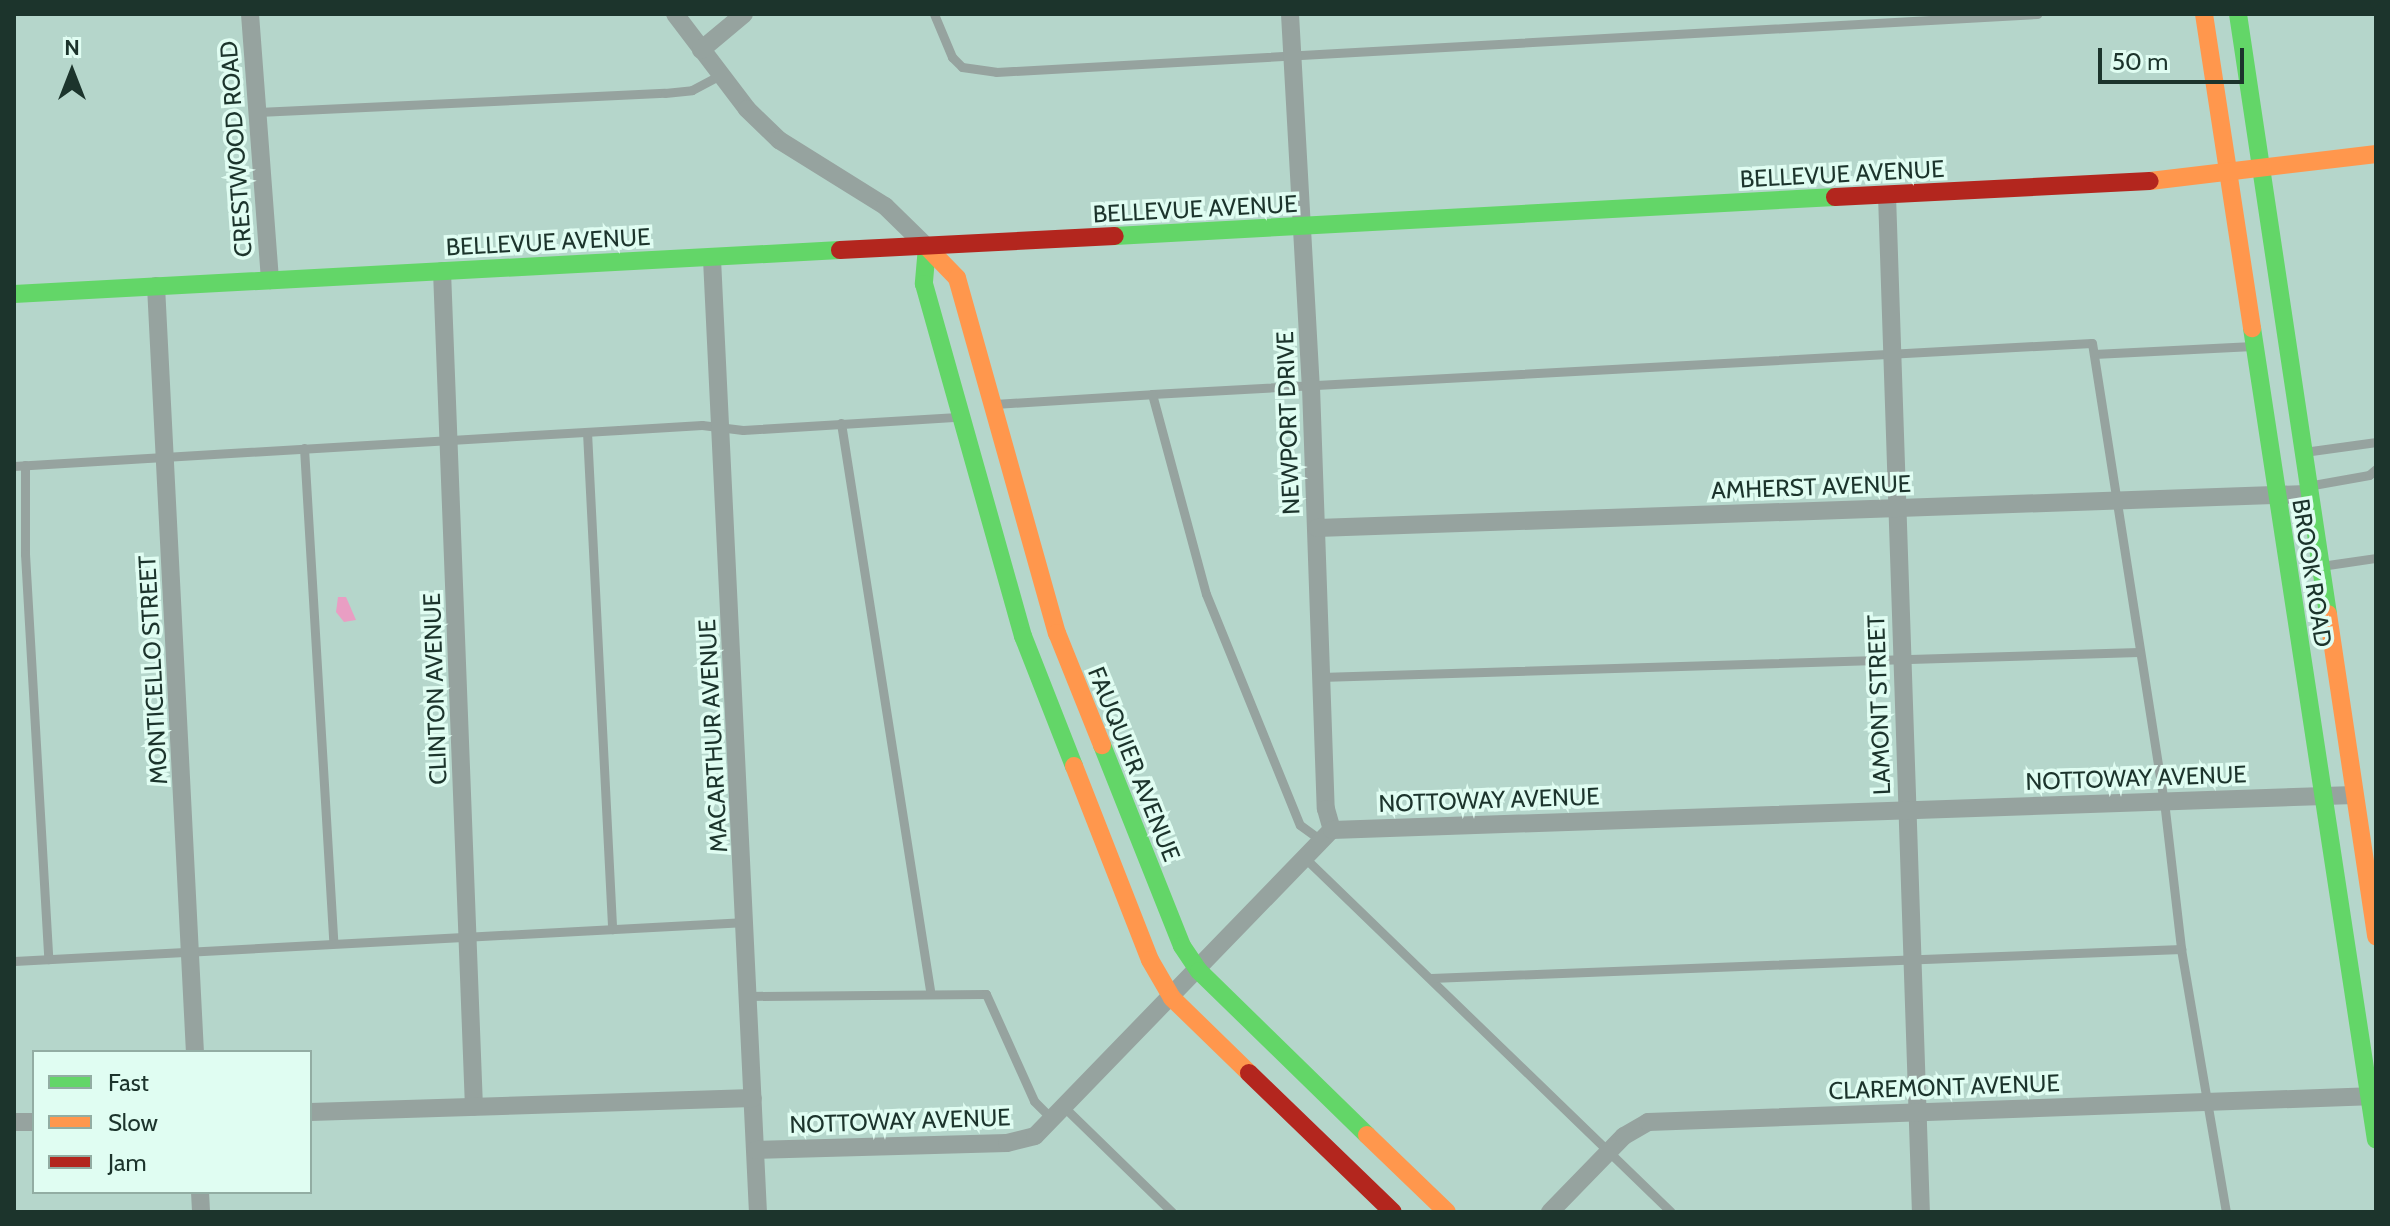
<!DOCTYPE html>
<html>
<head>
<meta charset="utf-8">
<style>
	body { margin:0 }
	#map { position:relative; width:2390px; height:1226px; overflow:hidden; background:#b5d6cb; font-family:Cabin,sans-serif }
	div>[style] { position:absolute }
	.water>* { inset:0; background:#e99ec3 }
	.lane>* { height:9px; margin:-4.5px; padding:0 4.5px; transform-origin:4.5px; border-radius:4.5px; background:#96a39f }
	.street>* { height:18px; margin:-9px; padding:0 9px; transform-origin:9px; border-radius:9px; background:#96a39f }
	.fast>* { height:18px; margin:-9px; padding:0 9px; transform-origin:9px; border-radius:9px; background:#63d668 }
	.slow>* { height:18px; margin:-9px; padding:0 9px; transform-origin:9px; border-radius:9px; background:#ff974d }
	.jam>* { height:18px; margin:-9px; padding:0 9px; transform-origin:9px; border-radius:9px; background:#b3261e }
	span { translate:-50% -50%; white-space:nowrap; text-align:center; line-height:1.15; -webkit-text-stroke:7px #e0fdf2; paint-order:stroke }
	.street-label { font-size:24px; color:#1c342c }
	.frame { position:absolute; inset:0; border:16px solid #1c342c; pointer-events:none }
	.legend { position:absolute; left:32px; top:1050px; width:280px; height:144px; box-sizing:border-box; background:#e0fdf2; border:2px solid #92ada3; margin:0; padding:10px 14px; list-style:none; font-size:24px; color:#1c342c }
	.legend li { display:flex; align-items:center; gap:16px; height:40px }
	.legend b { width:40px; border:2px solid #92ada3 }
	.north { position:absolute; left:32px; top:32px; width:80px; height:80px; -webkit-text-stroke:6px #e0fdf2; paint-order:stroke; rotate:0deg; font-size:22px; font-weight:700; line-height:32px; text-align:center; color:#1c342c }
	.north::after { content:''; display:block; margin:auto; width:28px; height:36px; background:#1c342c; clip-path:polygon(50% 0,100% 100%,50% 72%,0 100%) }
	.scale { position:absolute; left:2098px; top:48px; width:146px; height:36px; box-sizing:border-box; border:4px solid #1c342c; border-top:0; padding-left:10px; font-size:24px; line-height:28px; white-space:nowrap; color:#1c342c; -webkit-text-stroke:6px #e0fdf2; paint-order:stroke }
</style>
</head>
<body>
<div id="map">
	<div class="water">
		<div style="clip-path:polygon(338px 597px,346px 597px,356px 620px,344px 622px,336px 612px)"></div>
	</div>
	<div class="lane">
		<div style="left:934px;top:14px;width:47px;rotate:67.3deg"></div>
		<div style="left:952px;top:57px;width:14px;rotate:45deg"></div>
		<div style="left:962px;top:67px;width:34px;rotate:8deg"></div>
		<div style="left:996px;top:72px;width:1043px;rotate:-3.19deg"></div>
		<div style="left:258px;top:112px;width:407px;rotate:-2.7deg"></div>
		<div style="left:665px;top:93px;width:27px;rotate:-6deg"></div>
		<div style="left:692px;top:90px;width:32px;rotate:-28deg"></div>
		<div style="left:2094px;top:354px;width:159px;rotate:-2.9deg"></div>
		<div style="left:1152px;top:394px;width:941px;rotate:-3.11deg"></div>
		<div style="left:2092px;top:343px;width:464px;rotate:81.1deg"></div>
		<div style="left:2164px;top:801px;width:149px;rotate:83.4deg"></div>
		<div style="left:2181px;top:949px;width:267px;rotate:80.3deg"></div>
		<div style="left:995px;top:404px;width:157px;rotate:-3.6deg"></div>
		<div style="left:1152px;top:394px;width:207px;rotate:74.9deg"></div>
		<div style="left:1206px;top:594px;width:249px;rotate:67.9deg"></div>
		<div style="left:1300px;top:825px;width:27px;rotate:36deg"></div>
		<div style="left:841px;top:423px;width:574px;rotate:81.08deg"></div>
		<div style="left:587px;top:432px;width:498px;rotate:87.1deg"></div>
		<div style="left:304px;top:448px;width:494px;rotate:86.6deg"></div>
		<div style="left:2304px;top:452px;width:73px;rotate:-7.9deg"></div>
		<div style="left:25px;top:465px;width:89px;rotate:90deg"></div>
		<div style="left:25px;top:554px;width:406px;rotate:86.7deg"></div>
		<div style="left:14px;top:466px;width:606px;rotate:-3.41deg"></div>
		<div style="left:619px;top:430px;width:83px;rotate:-3.4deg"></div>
		<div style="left:702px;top:425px;width:41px;rotate:7deg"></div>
		<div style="left:743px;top:430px;width:215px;rotate:-3.5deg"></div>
		<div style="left:2313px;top:485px;width:57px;rotate:-10.1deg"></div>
		<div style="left:2369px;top:475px;width:9px;rotate:-41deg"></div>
		<div style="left:2321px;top:566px;width:56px;rotate:-8.3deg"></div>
		<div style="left:1320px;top:677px;width:819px;rotate:-1.75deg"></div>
		<div style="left:1307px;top:860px;width:506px;rotate:44.04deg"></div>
		<div style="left:14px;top:961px;width:733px;rotate:-3.05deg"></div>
		<div style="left:1431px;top:978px;width:751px;rotate:-2.21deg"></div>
		<div style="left:749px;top:996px;width:237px;rotate:-0.5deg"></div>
		<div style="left:986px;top:994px;width:117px;rotate:65.8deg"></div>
		<div style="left:1034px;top:1101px;width:25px;rotate:45deg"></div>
		<div style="left:1066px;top:1109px;width:148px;rotate:44.2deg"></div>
	</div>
	<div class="street">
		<div style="left:250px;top:14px;width:267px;rotate:85.7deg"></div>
		<div style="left:675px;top:14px;width:119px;rotate:52.8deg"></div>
		<div style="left:747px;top:109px;width:45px;rotate:44.1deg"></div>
		<div style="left:779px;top:140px;width:125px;rotate:31.9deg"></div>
		<div style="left:885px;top:206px;width:59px;rotate:44.3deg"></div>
		<div style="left:1290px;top:14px;width:374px;rotate:86.8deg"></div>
		<div style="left:1311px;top:387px;width:422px;rotate:88deg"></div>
		<div style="left:1326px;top:809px;width:22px;rotate:74deg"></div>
		<div style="left:701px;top:50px;width:56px;rotate:-39.9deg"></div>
		<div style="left:1887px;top:195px;width:1018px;rotate:88.09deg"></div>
		<div style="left:712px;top:259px;width:954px;rotate:87.24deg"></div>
		<div style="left:442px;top:271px;width:836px;rotate:87.81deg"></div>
		<div style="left:156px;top:286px;width:767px;rotate:87.09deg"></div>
		<div style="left:1317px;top:528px;width:990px;rotate:-1.97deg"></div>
		<div style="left:310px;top:1112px;width:443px;rotate:-1.8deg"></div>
		<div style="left:14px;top:1122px;width:20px"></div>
		<div style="left:756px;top:1150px;width:251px;rotate:-1.6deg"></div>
		<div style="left:1007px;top:1143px;width:29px;rotate:-14deg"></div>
		<div style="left:1035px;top:1136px;width:426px;rotate:-45.9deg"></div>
		<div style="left:1332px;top:830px;width:1023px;rotate:-1.96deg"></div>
		<div style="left:200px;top:1192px;width:20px;rotate:87deg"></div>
		<div style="left:1550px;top:1212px;width:106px;rotate:-45.8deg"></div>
		<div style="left:1624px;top:1136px;width:28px;rotate:-30deg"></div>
		<div style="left:1648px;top:1122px;width:728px;rotate:-2.05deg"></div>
	</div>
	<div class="fast">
		<div style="left:2238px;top:14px;width:607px;rotate:81.47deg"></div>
		<div style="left:1115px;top:236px;width:721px;rotate:-3.1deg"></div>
		<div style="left:927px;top:247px;width:37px;rotate:95deg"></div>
		<div style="left:924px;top:284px;width:366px;rotate:74.3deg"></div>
		<div style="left:1023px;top:636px;width:140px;rotate:68.6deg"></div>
		<div style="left:14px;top:294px;width:827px;rotate:-3.05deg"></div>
		<div style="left:2252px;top:328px;width:821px;rotate:81.32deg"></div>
		<div style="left:1102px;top:745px;width:216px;rotate:68.3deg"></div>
		<div style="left:1182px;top:946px;width:30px;rotate:56deg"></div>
		<div style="left:1199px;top:971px;width:235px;rotate:44.3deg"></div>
	</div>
	<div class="slow">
		<div style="left:2204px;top:14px;width:318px;rotate:81.3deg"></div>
		<div style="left:2150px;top:181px;width:228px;rotate:-6.8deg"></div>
		<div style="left:927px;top:247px;width:43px;rotate:45.9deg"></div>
		<div style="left:957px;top:278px;width:369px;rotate:74.3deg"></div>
		<div style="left:1057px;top:633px;width:121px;rotate:68.1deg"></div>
		<div style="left:2328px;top:614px;width:326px;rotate:81.5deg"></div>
		<div style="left:1074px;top:766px;width:208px;rotate:68.6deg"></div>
		<div style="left:1150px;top:960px;width:44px;rotate:59.9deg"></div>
		<div style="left:1172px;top:998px;width:107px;rotate:44.2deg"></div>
		<div style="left:1367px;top:1135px;width:111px;rotate:43.9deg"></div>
	</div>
	<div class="jam">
		<div style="left:1835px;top:197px;width:315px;rotate:-2.9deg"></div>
		<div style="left:840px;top:250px;width:275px;rotate:-2.9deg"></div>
		<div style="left:1249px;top:1073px;width:200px;rotate:44deg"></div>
	</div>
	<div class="street-label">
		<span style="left:236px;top:149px;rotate:-94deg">CRESTWOOD ROAD</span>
		<span style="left:1842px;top:174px;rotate:-3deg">BELLEVUE AVENUE</span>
		<span style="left:1195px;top:209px;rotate:-3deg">BELLEVUE AVENUE</span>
		<span style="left:548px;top:242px;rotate:-3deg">BELLEVUE AVENUE</span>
		<span style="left:1288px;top:423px;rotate:-92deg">NEWPORT DRIVE</span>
		<span style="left:1811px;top:487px;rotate:-2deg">AMHERST AVENUE</span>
		<span style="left:2312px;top:573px;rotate:81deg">BROOK ROAD</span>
		<span style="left:153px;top:670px;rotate:-93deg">MONTICELLO STREET</span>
		<span style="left:435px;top:689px;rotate:-92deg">CLINTON AVENUE</span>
		<span style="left:1879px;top:705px;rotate:-92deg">LAMONT STREET</span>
		<span style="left:713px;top:736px;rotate:-93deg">MACARTHUR AVENUE</span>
		<span style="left:1134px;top:764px;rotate:68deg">FAUQUIER AVENUE</span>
		<span style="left:2136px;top:778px;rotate:-2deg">NOTTOWAY AVENUE</span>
		<span style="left:1489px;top:800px;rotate:-2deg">NOTTOWAY AVENUE</span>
		<span style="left:1944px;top:1087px;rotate:-2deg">CLAREMONT AVENUE</span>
		<span style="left:900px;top:1121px;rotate:-2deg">NOTTOWAY AVENUE</span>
	</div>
	<div class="frame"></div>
	<ul class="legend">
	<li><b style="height:10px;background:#63d668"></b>Fast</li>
	<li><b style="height:10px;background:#ff974d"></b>Slow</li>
	<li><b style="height:10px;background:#b3261e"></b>Jam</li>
	</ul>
	<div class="north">N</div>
	<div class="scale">50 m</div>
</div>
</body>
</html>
